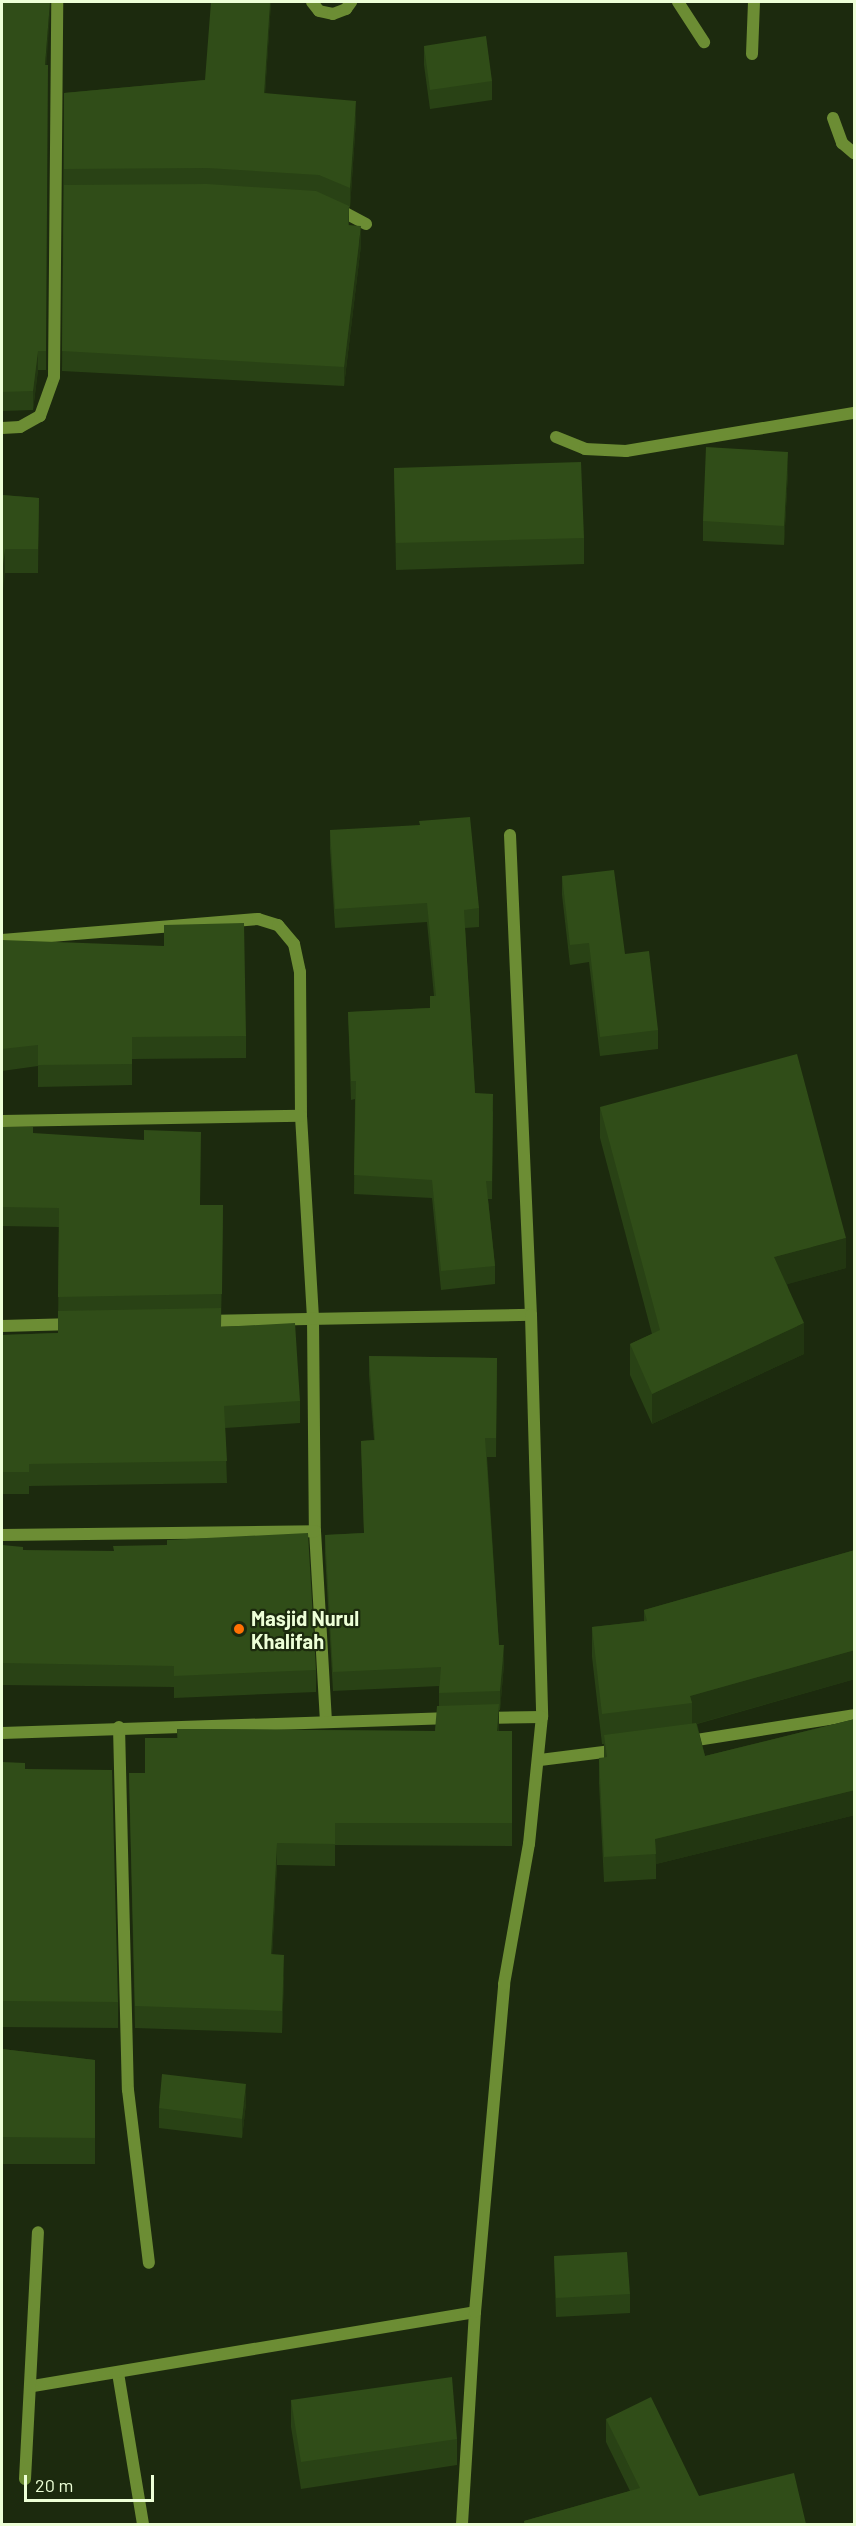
<!DOCTYPE html>
<html>
<head>
<meta charset="utf-8">
<style>
	body { margin:0 }
	#map { position:relative; width:856px; height:2526px; overflow:hidden; background:#1c2a0e; font-family:Barlow,sans-serif }
	div>[style] { position:absolute }
	.street>* { height:12px; margin:-6px; padding:0 6px; transform-origin:6px; border-radius:6px; background:#6c8d34 }
	.wall>* { inset:0; background:#294215 }
	.shaded-wall>* { inset:0; background:#223611 }
	.building>* { inset:0; background:#304d18 }
	.dots>* { width:16px; height:16px; translate:-50% -50%; box-sizing:border-box; border:3px solid #1c2a0e; border-radius:50% }
	span { translate:-50% -50%; white-space:nowrap; text-align:center; line-height:1.15; -webkit-text-stroke:4.5px #1c2a0e; paint-order:stroke }
	.poi-label { font-size:20px; color:#edffd7; font-weight:700 }
	.left { translate:0 -50%; text-align:left }
	.frame { position:absolute; inset:0; border:3px solid #edffd7; pointer-events:none }
	.scale { position:absolute; left:24px; top:2475px; width:130px; height:27px; box-sizing:border-box; border:3px solid #edffd7; border-top:0; padding-left:8px; font-size:18px; line-height:21px; white-space:nowrap; color:#edffd7; -webkit-text-stroke:4px #1c2a0e; paint-order:stroke }
</style>
</head>
<body>
<div id="map">
	<div class="street">
		<div style="left:312px;top:2px;width:11px;rotate:52deg"></div>
		<div style="left:319px;top:11px;width:14px;rotate:12deg"></div>
		<div style="left:333px;top:14px;width:14px;rotate:-21deg"></div>
		<div style="left:346px;top:9px;width:9px;rotate:-54deg"></div>
		<div style="left:678px;top:2px;width:48px;rotate:57deg"></div>
		<div style="left:752px;top:54px;width:52px;rotate:-87.8deg"></div>
		<div style="left:833px;top:118px;width:27px;rotate:70deg"></div>
		<div style="left:842px;top:143px;width:16px;rotate:40deg"></div>
		<div style="left:336px;top:208px;width:34px;rotate:28deg"></div>
		<div style="left:2px;top:428px;width:18px;rotate:-3deg"></div>
		<div style="left:20px;top:427px;width:23px;rotate:-29deg"></div>
		<div style="left:40px;top:416px;width:41px;rotate:-70.3deg"></div>
		<div style="left:54px;top:377px;width:375px;rotate:-89.5deg"></div>
		<div style="left:556px;top:437px;width:31px;rotate:22deg"></div>
		<div style="left:585px;top:449px;width:41px;rotate:2.8deg"></div>
		<div style="left:626px;top:451px;width:231px;rotate:-9.5deg"></div>
		<div style="left:510px;top:835px;width:480px;rotate:87.5deg"></div>
		<div style="left:2px;top:940px;width:257px;rotate:-4.7deg"></div>
		<div style="left:258px;top:919px;width:21px;rotate:17deg"></div>
		<div style="left:278px;top:925px;width:25px;rotate:50deg"></div>
		<div style="left:294px;top:944px;width:29px;rotate:78deg"></div>
		<div style="left:300px;top:972px;width:144px;rotate:89.6deg"></div>
		<div style="left:301px;top:1116px;width:202px;rotate:86.6deg"></div>
		<div style="left:313px;top:1318px;width:213px;rotate:89.5deg"></div>
		<div style="left:315px;top:1531px;width:189px;rotate:86.7deg"></div>
		<div style="left:2px;top:1121px;width:299px;rotate:-1deg"></div>
		<div style="left:205px;top:1321px;width:326px;rotate:-1.1deg"></div>
		<div style="left:531px;top:1315px;width:402px;rotate:88.4deg"></div>
		<div style="left:2px;top:1326px;width:72px;rotate:-1.6deg"></div>
		<div style="left:2px;top:1535px;width:313px;rotate:-0.7deg"></div>
		<div style="left:119px;top:1727px;width:363px;rotate:88.6deg"></div>
		<div style="left:128px;top:2090px;width:174px;rotate:83.1deg"></div>
		<div style="left:2px;top:1733px;width:449px;rotate:-1.9deg"></div>
		<div style="left:684px;top:1742px;width:172px;rotate:-9deg"></div>
		<div style="left:540px;top:1760px;width:80px;rotate:-7.2deg"></div>
		<div style="left:118px;top:2373px;width:153px;rotate:80.6deg"></div>
		<div style="left:33px;top:2386px;width:448px;rotate:-9.5deg"></div>
		<div style="left:25px;top:2479px;width:247px;rotate:-87deg"></div>
		<div style="left:462px;top:2524px;width:212px;rotate:-86.5deg"></div>
		<div style="left:475px;top:2312px;width:329px;rotate:-84.9deg"></div>
		<div style="left:504px;top:1984px;width:142px;rotate:-79.9deg"></div>
		<div style="left:529px;top:1844px;width:128px;rotate:-84.2deg"></div>
		<div style="left:542px;top:1717px;width:59px;rotate:179deg"></div>
	</div>
	<div class="wall">
		<div style="clip-path:polygon(2px 2px,46px 65px,46px 370px,38px 370px,33px 410px,2px 411px)"></div>
		<div style="clip-path:polygon(271px 2px,265px 93px,356px 120px,350px 208px,349px 207px,349px 225px,361px 245px,344px 386px,62px 371px,64px 93px,205px 80px)"></div>
		<div style="clip-path:polygon(424px 46px,492px 81px,492px 100px,430px 109px,424px 65px)"></div>
		<div style="clip-path:polygon(394px 468px,584px 538px,584px 564px,396px 570px)"></div>
		<div style="clip-path:polygon(788px 471px,784px 545px,703px 541px,703px 521px)"></div>
		<div style="clip-path:polygon(2px 495px,39px 498px,38px 573px,5px 573px)"></div>
		<div style="clip-path:polygon(330px 830px,479px 908px,479px 927px,465px 928px,475px 1093px,493px 1112px,492px 1199px,488px 1199px,495px 1266px,495px 1284px,441px 1290px,432px 1198px,354px 1194px,355px 1099px,351px 1100px,348px 1012px,430px 1008px,434px 996px,427px 922px,335px 928px,330px 849px)"></div>
		<div style="clip-path:polygon(562px 876px,625px 954px,658px 1030px,658px 1049px,600px 1056px,589px 962px,570px 965px,562px 895px)"></div>
		<div style="clip-path:polygon(2px 940px,246px 1036px,246px 1058px,132px 1059px,132px 1085px,38px 1087px,38px 1066px,2px 1071px)"></div>
		<div style="clip-path:polygon(600px 1107px,846px 1268px,787px 1284px,804px 1354px,652px 1424px,630px 1375px,630px 1344px,652px 1334px,600px 1138px)"></div>
		<div style="clip-path:polygon(2px 1127px,33px 1133px,200px 1205px,223px 1205px,221px 1327px,300px 1401px,300px 1423px,225px 1428px,227px 1483px,29px 1486px,29px 1494px,2px 1494px,2px 1335px,58px 1333px,59px 1227px,2px 1226px)"></div>
		<div style="clip-path:polygon(369px 1356px,497px 1358px,496px 1457px,487px 1457px,499px 1645px,504px 1664px,500px 1710px,499px 1710px,499px 1731px,512px 1731px,512px 1846px,335px 1845px,335px 1866px,277px 1865px,272px 1954px,284px 1978px,282px 2033px,135px 2028px,129px 1773px,145px 1773px,177px 1738px,177px 1729px,435px 1731px,439px 1706px,439px 1686px,333px 1691px,325px 1554px,325px 1535px,364px 1533px,361px 1441px,374px 1440px,369px 1375px)"></div>
		<div style="clip-path:polygon(2px 1545px,23px 1550px,316px 1670px,316px 1692px,174px 1698px,174px 1687px,2px 1685px)"></div>
		<div style="clip-path:polygon(855px 1550px,855px 1679px,697px 1724px,705px 1756px,855px 1719px,855px 1815px,656px 1864px,656px 1879px,604px 1882px,599px 1783px,599px 1758px,604px 1758px,604px 1744px,602px 1744px,592px 1657px,592px 1627px,644px 1621px,644px 1610px)"></div>
		<div style="clip-path:polygon(2px 1762px,25px 1769px,118px 2002px,118px 2028px,2px 2027px)"></div>
		<div style="clip-path:polygon(2px 2049px,95px 2060px,95px 2164px,2px 2164px)"></div>
		<div style="clip-path:polygon(246px 2103px,242px 2138px,159px 2128px,159px 2108px)"></div>
		<div style="clip-path:polygon(554px 2256px,630px 2294px,630px 2313px,556px 2317px)"></div>
		<div style="clip-path:polygon(291px 2400px,457px 2439px,457px 2465px,301px 2489px,291px 2427px)"></div>
		<div style="clip-path:polygon(606px 2419px,699px 2496px,806px 2524px,524px 2524px,524px 2521px,630px 2491px,606px 2442px)"></div>
	</div>
	<div class="shaded-wall">
		<div style="clip-path:polygon(50px 2px,51px 2px,45px 84px,45px 65px)"></div>
		<div style="clip-path:polygon(270px 2px,271px 2px,264px 112px,264px 93px)"></div>
		<div style="clip-path:polygon(356px 101px,356px 120px,350px 208px,350px 188px)"></div>
		<div style="clip-path:polygon(361px 226px,361px 245px,344px 386px,344px 367px)"></div>
		<div style="clip-path:polygon(38px 351px,38px 370px,33px 410px,33px 391px)"></div>
		<div style="clip-path:polygon(788px 452px,788px 471px,784px 545px,784px 526px)"></div>
		<div style="clip-path:polygon(5px 549px,5px 573px,2px 600px,2px 575px)"></div>
		<div style="clip-path:polygon(846px 1238px,846px 1268px,774px 1288px,774px 1257px)"></div>
		<div style="clip-path:polygon(804px 1323px,804px 1354px,652px 1424px,652px 1394px)"></div>
		<div style="clip-path:polygon(504px 1645px,504px 1664px,500px 1710px,500px 1691px)"></div>
		<div style="clip-path:polygon(855px 1650px,855px 1679px,692px 1725px,692px 1703px,690px 1696px)"></div>
		<div style="clip-path:polygon(499px 1704px,499px 1727px,497px 1754px,497px 1731px)"></div>
		<div style="clip-path:polygon(855px 1790px,855px 1815px,656px 1864px,655px 1839px)"></div>
		<div style="clip-path:polygon(277px 1843px,277px 1865px,271px 1977px,271px 1954px)"></div>
		<div style="clip-path:polygon(284px 1955px,284px 1978px,282px 2033px,282px 2011px)"></div>
		<div style="clip-path:polygon(246px 2084px,246px 2103px,242px 2138px,242px 2119px)"></div>
	</div>
	<div class="building">
		<div style="clip-path:polygon(2px 2px,50px 2px,45px 65px,48px 65px,46px 351px,38px 351px,33px 391px,2px 392px)"></div>
		<div style="clip-path:polygon(211px 2px,270px 2px,264px 93px,356px 101px,350px 188px,319px 175px,207px 168px,64px 169px,64px 93px,205px 80px)"></div>
		<div style="clip-path:polygon(486px 36px,492px 81px,430px 90px,424px 46px)"></div>
		<div style="clip-path:polygon(207px 184px,316px 191px,349px 206px,348px 225px,361px 226px,344px 367px,62px 351px,64px 185px)"></div>
		<div style="clip-path:polygon(706px 447px,788px 452px,784px 526px,703px 521px)"></div>
		<div style="clip-path:polygon(581px 462px,584px 538px,396px 543px,394px 468px)"></div>
		<div style="clip-path:polygon(2px 495px,39px 498px,38px 549px,5px 549px,2px 575px)"></div>
		<div style="clip-path:polygon(470px 817px,479px 908px,464px 910px,475px 1093px,493px 1094px,492px 1181px,486px 1181px,495px 1266px,441px 1271px,432px 1180px,354px 1175px,356px 1081px,351px 1081px,348px 1012px,430px 1008px,430px 996px,436px 996px,427px 903px,335px 909px,330px 830px,420px 825px,419px 821px)"></div>
		<div style="clip-path:polygon(614px 870px,625px 954px,649px 951px,658px 1030px,600px 1037px,589px 943px,570px 945px,562px 876px)"></div>
		<div style="clip-path:polygon(244px 923px,246px 1036px,132px 1037px,132px 1064px,38px 1065px,38px 1045px,2px 1049px,2px 940px,164px 946px,164px 925px)"></div>
		<div style="clip-path:polygon(797px 1054px,846px 1238px,774px 1257px,804px 1323px,652px 1394px,630px 1344px,660px 1330px,600px 1107px)"></div>
		<div style="clip-path:polygon(2px 1127px,33px 1127px,33px 1133px,144px 1140px,144px 1130px,201px 1132px,200px 1205px,223px 1205px,222px 1294px,58px 1297px,59px 1208px,2px 1207px)"></div>
		<div style="clip-path:polygon(221px 1308px,221px 1327px,295px 1323px,300px 1401px,224px 1406px,227px 1461px,29px 1464px,29px 1472px,2px 1472px,2px 1335px,58px 1333px,58px 1311px)"></div>
		<div style="clip-path:polygon(369px 1356px,497px 1358px,496px 1438px,485px 1438px,499px 1645px,504px 1645px,500px 1691px,439px 1693px,441px 1667px,333px 1672px,325px 1535px,364px 1533px,361px 1441px,375px 1440px)"></div>
		<div style="clip-path:polygon(308px 1533px,316px 1670px,174px 1676px,174px 1666px,2px 1663px,2px 1545px,23px 1547px,23px 1550px,114px 1551px,113px 1546px,167px 1545px,167px 1540px)"></div>
		<div style="clip-path:polygon(855px 1550px,855px 1650px,690px 1696px,692px 1703px,602px 1714px,592px 1627px,647px 1621px,644px 1610px)"></div>
		<div style="clip-path:polygon(499px 1704px,497px 1731px,512px 1731px,512px 1823px,335px 1823px,335px 1844px,277px 1843px,271px 1954px,284px 1955px,282px 2011px,135px 2006px,129px 1773px,145px 1773px,145px 1738px,178px 1738px,177px 1729px,435px 1731px,437px 1706px)"></div>
		<div style="clip-path:polygon(855px 1719px,855px 1790px,655px 1839px,656px 1854px,604px 1857px,599px 1758px,607px 1757px,604px 1735px,696px 1723px,705px 1756px)"></div>
		<div style="clip-path:polygon(2px 1762px,25px 1763px,25px 1769px,112px 1770px,118px 2002px,2px 2001px)"></div>
		<div style="clip-path:polygon(2px 2049px,95px 2060px,95px 2138px,2px 2137px)"></div>
		<div style="clip-path:polygon(162px 2074px,246px 2084px,242px 2119px,159px 2108px)"></div>
		<div style="clip-path:polygon(627px 2252px,630px 2294px,556px 2298px,554px 2256px)"></div>
		<div style="clip-path:polygon(452px 2377px,457px 2439px,301px 2462px,291px 2400px)"></div>
		<div style="clip-path:polygon(651px 2397px,699px 2496px,794px 2473px,806px 2524px,525px 2524px,524px 2521px,640px 2488px,606px 2419px)"></div>
	</div>
	<div class="dots">
		<div style="left:239px;top:1629px;background:#ff7103"></div>
	</div>
	<div class="poi-label">
		<span class="left" style="left:251px;top:1630px">Masjid Nurul<br>Khalifah</span>
	</div>
	<div class="frame"></div>
	<div class="scale">20 m</div>
</div>
</body>
</html>
